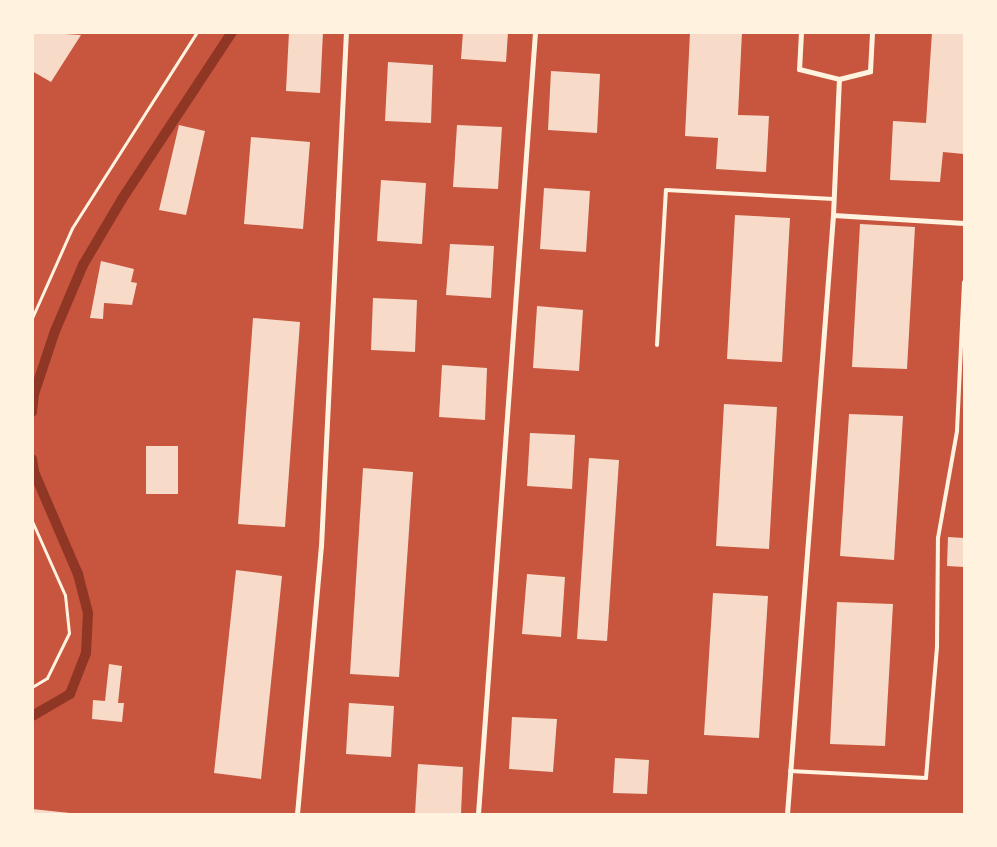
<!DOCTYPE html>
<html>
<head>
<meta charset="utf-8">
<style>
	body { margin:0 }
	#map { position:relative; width:997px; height:847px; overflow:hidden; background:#c8553d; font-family:Jost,sans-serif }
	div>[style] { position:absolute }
	.stream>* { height:10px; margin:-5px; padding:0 5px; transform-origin:5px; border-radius:5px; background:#8f3625 }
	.building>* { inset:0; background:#f7dbc8 }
	.path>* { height:3px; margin:-1.5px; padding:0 1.5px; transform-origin:1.5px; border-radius:1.5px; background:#fff3e0 }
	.service>* { height:4px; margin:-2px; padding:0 2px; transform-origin:2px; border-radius:2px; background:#fff3e0 }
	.minor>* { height:5px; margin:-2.5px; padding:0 2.5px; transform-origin:2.5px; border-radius:2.5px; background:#fff3e0 }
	span { translate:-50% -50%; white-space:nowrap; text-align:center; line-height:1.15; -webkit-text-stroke:4px #fff3e0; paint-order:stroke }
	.frame { position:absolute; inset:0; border:34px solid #fff3e0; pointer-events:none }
</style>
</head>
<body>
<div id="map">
	<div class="stream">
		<div style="left:32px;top:412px;width:18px;rotate:-84deg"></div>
		<div style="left:34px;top:394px;width:66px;rotate:-71.6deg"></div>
		<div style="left:55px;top:331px;width:72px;rotate:-67deg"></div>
		<div style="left:83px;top:265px;width:77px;rotate:-59.4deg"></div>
		<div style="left:122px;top:199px;width:200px;rotate:-56.6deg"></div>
		<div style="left:32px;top:459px;width:13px;rotate:81deg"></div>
		<div style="left:34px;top:472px;width:111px;rotate:66.7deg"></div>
		<div style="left:78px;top:574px;width:40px;rotate:75.6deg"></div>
		<div style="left:88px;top:613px;width:40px;rotate:92.9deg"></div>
		<div style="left:86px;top:653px;width:44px;rotate:111.3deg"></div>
		<div style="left:70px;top:694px;width:44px;rotate:149.9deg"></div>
	</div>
	<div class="building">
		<div style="clip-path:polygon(32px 32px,81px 35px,51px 82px,32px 71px)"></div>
		<div style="clip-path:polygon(289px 32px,323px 32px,320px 93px,286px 91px)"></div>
		<div style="clip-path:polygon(463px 32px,508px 32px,506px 62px,461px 59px)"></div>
		<div style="clip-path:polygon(690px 32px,742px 32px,738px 115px,769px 116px,766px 172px,716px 169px,718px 138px,685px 136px)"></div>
		<div style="clip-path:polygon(932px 32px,964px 32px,964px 154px,943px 152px,940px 182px,890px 180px,893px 121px,926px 123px)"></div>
		<div style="clip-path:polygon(388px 62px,433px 65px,431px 123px,385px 121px)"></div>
		<div style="clip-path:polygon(551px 71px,600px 74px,597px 133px,548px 130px)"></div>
		<div style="clip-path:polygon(179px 125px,205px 131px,186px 215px,159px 210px)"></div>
		<div style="clip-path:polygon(457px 125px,502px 127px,498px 189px,453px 187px)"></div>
		<div style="clip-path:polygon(251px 137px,310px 142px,303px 229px,244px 224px)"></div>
		<div style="clip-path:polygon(381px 180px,426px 183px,422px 244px,377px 241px)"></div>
		<div style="clip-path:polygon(544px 188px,590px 191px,586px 252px,540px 249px)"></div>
		<div style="clip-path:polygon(735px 215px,790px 218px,782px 362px,727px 359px)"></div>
		<div style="clip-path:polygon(860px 224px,915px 227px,907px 369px,852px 367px)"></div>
		<div style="clip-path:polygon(450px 244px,494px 246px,491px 298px,446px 295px)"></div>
		<div style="clip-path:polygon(101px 261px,134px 269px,131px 282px,137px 283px,132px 305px,104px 303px,103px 319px,90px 318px)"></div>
		<div style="clip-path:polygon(373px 298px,417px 300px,415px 352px,371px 350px)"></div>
		<div style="clip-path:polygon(537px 306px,583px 310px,579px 371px,533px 368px)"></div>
		<div style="clip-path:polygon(253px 318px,300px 322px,285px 527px,238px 524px)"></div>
		<div style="clip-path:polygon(442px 365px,487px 368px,485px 420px,439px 417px)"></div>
		<div style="clip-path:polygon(724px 404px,777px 407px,769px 549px,716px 546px)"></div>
		<div style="clip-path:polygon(849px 414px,903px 416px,894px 560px,840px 556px)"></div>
		<div style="clip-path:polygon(530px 433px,575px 435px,572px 489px,527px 486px)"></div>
		<div style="clip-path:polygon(146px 446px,178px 446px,178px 494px,146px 494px)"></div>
		<div style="clip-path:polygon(589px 458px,619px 460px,607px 641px,577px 639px)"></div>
		<div style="clip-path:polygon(363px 468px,413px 472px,399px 677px,350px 674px)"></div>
		<div style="clip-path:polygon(948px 537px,964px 538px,964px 567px,947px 566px)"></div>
		<div style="clip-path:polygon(236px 570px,282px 576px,261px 779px,214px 773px)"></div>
		<div style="clip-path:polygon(527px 574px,565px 577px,561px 637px,522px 634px)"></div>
		<div style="clip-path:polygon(713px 593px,768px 596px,759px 738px,704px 735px)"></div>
		<div style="clip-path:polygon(837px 602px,893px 604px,885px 746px,830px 744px)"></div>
		<div style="clip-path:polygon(109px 664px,122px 666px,118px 703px,124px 703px,122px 722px,92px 719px,93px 700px,105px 701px)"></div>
		<div style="clip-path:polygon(349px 703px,394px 706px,391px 757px,346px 754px)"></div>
		<div style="clip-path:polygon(512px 717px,557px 719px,553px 772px,509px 769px)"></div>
		<div style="clip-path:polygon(615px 758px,649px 760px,647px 794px,613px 793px)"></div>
		<div style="clip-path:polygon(418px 764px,463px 767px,461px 814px,415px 814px)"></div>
		<div style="clip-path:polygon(32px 809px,70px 813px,70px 814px,32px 814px)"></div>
	</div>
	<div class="path">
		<div style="left:32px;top:318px;width:98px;rotate:-66deg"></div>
		<div style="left:72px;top:228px;width:232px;rotate:-57.5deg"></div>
		<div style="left:32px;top:521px;width:81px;rotate:66deg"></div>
		<div style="left:65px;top:595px;width:38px;rotate:84deg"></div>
		<div style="left:69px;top:633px;width:50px;rotate:116.1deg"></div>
		<div style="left:47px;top:678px;width:17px;rotate:149deg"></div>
	</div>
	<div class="service">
		<div style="left:657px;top:345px;width:155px;rotate:-86.7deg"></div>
		<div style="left:666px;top:190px;width:168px;rotate:3.1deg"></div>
		<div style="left:790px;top:771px;width:136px;rotate:2.9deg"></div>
		<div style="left:926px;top:778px;width:131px;rotate:-85.2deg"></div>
		<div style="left:937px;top:647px;width:109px;rotate:-89.5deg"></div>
		<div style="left:938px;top:538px;width:109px;rotate:-79.9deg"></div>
		<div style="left:957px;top:431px;width:149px;rotate:-87.3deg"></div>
	</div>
	<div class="minor">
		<div style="left:801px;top:32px;width:37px;rotate:93deg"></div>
		<div style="left:799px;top:69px;width:41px;rotate:14deg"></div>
		<div style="left:839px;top:79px;width:32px;rotate:-14deg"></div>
		<div style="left:870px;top:71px;width:39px;rotate:-87deg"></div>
		<div style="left:833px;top:215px;width:131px;rotate:3.5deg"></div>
		<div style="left:297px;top:814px;width:269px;rotate:-84.9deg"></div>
		<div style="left:321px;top:546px;width:515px;rotate:-87.22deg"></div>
		<div style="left:478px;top:814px;width:784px;rotate:-85.83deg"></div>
		<div style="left:787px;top:814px;width:601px;rotate:-85.61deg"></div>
		<div style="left:833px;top:215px;width:136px;rotate:-87.5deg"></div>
	</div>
	<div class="frame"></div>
</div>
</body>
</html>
